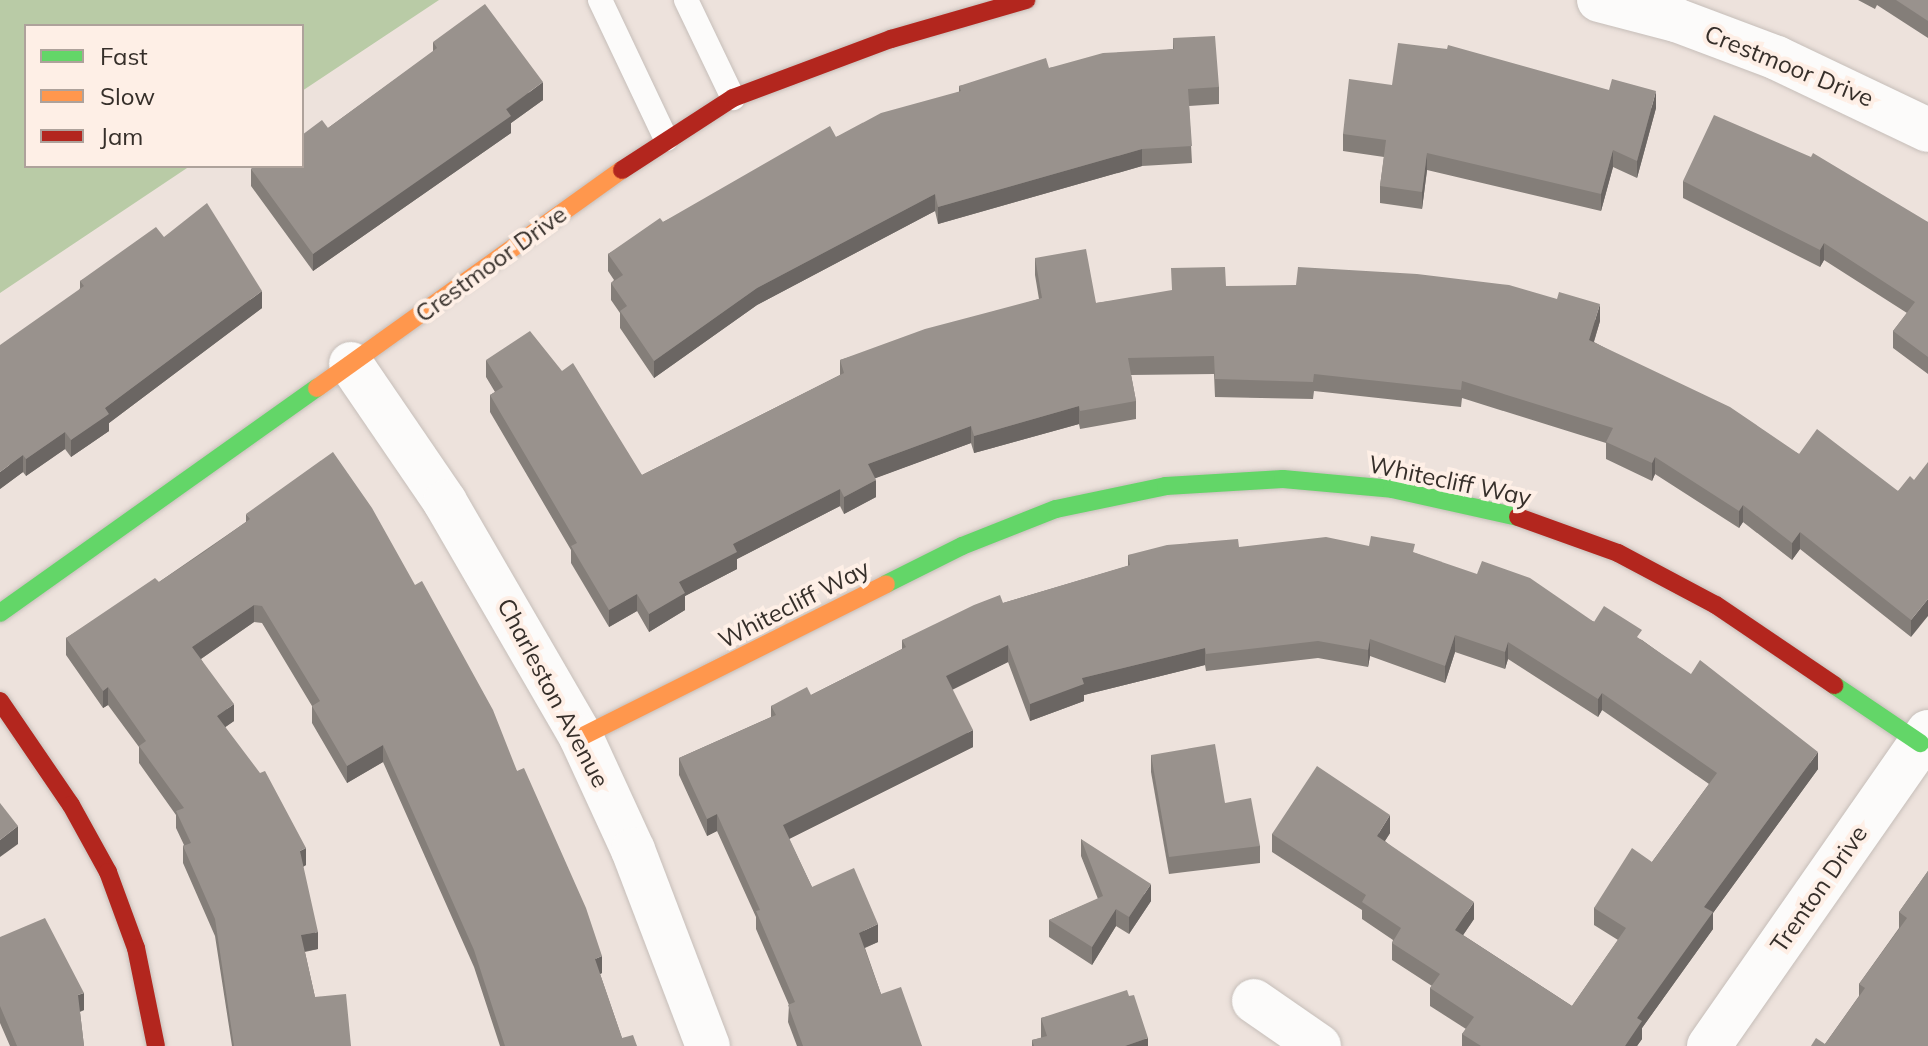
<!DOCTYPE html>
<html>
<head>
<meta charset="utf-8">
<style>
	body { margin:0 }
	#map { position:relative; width:1928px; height:1046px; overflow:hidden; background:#ede2dc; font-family:Mulish,sans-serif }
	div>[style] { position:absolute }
	.forest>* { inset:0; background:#b9cba6 }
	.roads { filter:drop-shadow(0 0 2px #c6beb9) drop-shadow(0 0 2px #c6beb9) }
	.lane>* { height:24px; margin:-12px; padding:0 12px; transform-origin:12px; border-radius:12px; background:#fcfbfa }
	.street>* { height:44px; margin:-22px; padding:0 22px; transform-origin:22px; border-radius:22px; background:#fcfbfa }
	.fast>* { height:18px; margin:-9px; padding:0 9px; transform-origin:9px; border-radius:9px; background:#63d668 }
	.slow>* { height:18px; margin:-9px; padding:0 9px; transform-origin:9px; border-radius:9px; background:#ff974d }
	.jam>* { height:18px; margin:-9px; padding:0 9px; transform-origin:9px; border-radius:9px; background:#b3261e }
	.wall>* { inset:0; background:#847e79 }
	.shaded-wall>* { inset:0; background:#6b6663 }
	.building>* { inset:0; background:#99928d }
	span { translate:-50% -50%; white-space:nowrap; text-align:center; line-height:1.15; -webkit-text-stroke:8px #feefe6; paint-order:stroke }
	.street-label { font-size:24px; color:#362f2a }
	.legend { position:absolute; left:24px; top:24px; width:280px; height:144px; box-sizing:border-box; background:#feefe6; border:2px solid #aea29b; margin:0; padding:10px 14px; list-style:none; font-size:24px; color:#362f2a }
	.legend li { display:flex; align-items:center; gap:16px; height:40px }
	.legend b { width:40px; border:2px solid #aea29b }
</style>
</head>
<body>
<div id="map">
	<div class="forest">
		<div style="clip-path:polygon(0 0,439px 0,302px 91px,302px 26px,26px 26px,26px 166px,190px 166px,0 293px)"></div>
	</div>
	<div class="roads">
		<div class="lane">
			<div style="left:600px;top:0;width:154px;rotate:64.6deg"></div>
			<div style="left:686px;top:0;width:109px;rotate:64.4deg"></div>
		</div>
		<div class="street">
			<div style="left:1599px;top:0;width:80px;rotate:14.6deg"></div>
			<div style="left:1676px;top:20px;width:108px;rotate:20.6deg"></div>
			<div style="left:1777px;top:58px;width:167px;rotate:25.5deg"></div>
			<div style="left:351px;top:364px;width:167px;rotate:55.7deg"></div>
			<div style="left:445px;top:502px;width:272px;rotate:59.9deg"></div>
			<div style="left:581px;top:737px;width:124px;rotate:65.3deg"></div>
			<div style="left:633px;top:850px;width:210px;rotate:69.1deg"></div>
			<div style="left:1254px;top:1001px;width:79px;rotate:34.7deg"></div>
			<div style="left:1709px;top:1046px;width:383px;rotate:-55.1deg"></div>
		</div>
		<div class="fast">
			<div style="left:886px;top:584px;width:85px;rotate:-26.6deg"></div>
			<div style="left:962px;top:546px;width:101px;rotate:-21.5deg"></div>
			<div style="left:1056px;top:509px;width:112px;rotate:-11.8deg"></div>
			<div style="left:1166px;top:486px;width:117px;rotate:-3.4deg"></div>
			<div style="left:1283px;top:479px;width:109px;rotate:5.2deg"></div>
			<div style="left:1392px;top:489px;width:129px;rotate:12.5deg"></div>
			<div style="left:0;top:613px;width:389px;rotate:-35.4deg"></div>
			<div style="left:1834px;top:685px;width:104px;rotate:34deg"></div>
		</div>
		<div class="slow">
			<div style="left:317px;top:388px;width:375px;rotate:-35.6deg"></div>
			<div style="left:581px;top:737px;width:341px;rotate:-26.6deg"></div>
		</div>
		<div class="jam">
			<div style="left:622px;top:170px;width:132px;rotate:-33deg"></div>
			<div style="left:733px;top:98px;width:169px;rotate:-20.5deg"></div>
			<div style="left:891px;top:39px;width:141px;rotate:-16.1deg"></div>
			<div style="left:1518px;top:517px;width:106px;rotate:19.8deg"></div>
			<div style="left:1618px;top:553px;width:111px;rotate:28deg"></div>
			<div style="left:1716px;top:605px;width:143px;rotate:34.1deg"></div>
			<div style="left:0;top:701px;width:126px;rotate:55.7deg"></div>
			<div style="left:71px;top:805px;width:77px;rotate:61.1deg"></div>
			<div style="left:108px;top:872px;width:81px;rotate:69.8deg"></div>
			<div style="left:136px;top:948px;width:100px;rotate:78.5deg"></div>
		</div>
	</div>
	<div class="wall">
		<div style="clip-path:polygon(1858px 0,1928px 0,1928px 38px,1877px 5px,1875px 9px)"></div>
		<div style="clip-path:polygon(1173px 38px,1219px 87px,1219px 104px,1189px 106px,1192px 163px,1142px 166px,938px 224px,935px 211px,757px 305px,654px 378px,620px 328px,620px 313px,611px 300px,611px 283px,614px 280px,608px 271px,608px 254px,663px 222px,836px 137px,959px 92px,959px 86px,1049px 68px,1173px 49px)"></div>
		<div style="clip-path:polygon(433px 42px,543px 100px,511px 123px,511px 133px,313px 271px,251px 186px,251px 169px,328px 128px,433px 52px)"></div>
		<div style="clip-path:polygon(1392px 85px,1656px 108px,1637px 178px,1613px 167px,1601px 211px,1427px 170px,1422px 209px,1380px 203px,1380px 186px,1384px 157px,1343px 151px,1343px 134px)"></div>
		<div style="clip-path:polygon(1683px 181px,1928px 222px,1928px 374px,1893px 348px,1893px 331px,1907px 313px,1824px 260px,1820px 267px,1683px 198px)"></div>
		<div style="clip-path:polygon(164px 237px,262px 308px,109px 423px,109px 431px,71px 457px,65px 449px,26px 476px,23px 472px,0 489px,80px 288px,80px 281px)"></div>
		<div style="clip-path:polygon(1035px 258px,1096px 303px,1226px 286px,1600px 321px,1594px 342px,1799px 454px,1898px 491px,1914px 480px,1911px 637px,1800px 549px,1792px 560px,1743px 522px,1739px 528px,1655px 474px,1652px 481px,1606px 459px,1606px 443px,1462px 398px,1461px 407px,1314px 391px,1313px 399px,1215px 397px,1214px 374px,1131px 375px,1136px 401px,1136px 419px,1080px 429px,1079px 424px,974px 453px,971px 443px,875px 478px,876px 497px,844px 514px,840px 506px,737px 559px,737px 569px,685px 596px,685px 610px,649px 632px,637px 611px,609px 627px,571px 563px,571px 550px,490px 412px,490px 395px,495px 392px,486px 377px,486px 360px,642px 475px,840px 375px,840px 360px,1039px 299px,1035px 275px)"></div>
		<div style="clip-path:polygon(246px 514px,517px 771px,602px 973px,600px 974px,622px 1038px,637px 1046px,500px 1046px,474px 967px,383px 762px,347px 783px,312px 723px,312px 706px,262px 623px,254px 622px,201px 659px,234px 721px,225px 727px,306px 865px,303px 867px,318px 949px,305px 952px,315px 997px,351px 1046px,232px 1046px,215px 936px,183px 863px,183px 846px,184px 845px,176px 828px,176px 815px,139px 763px,139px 747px,108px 705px,103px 708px,66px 655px,66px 638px,159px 582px,246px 522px)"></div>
		<div style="clip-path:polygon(1369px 546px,1415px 553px,1642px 640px,1818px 769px,1713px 913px,1713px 929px,1642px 1028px,1642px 1039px,1637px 1046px,1462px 1046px,1462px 1034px,1466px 1029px,1430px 1006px,1430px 988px,1432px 986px,1392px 960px,1392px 943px,1393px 940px,1362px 919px,1362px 910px,1272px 852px,1272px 834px,1390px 833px,1385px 841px,1474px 919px,1463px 935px,1572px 1006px,1618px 940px,1594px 925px,1594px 908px,1652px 862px,1709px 784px,1602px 710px,1598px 717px,1508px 659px,1505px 669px,1455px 652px,1445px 683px,1370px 656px,1368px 667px,1318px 658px,1206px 671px,1205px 665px,1084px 695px,1084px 701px,1030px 721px,1008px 662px,952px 689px,973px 747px,789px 839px,812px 887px,878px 942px,865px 948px,881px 994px,922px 1046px,797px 1046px,788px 1022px,789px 1005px,756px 929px,756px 917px,717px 831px,707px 836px,679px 775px,679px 758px,771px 717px,771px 706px,811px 695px,902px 649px,902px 640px,1003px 603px,1128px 566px,1128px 555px,1239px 547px)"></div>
		<div style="clip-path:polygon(1151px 755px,1260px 846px,1260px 863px,1169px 874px,1151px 772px)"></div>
		<div style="clip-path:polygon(1081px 839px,1151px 901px,1129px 934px,1116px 926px,1092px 965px,1049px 937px,1049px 920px,1098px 899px,1081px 856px)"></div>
		<div style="clip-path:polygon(1928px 871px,1928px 1046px,1825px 1044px,1859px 996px,1859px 984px,1899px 928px,1899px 912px)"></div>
		<div style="clip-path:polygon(0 937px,84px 1010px,80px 1012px,84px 1046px,10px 1046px,0 1023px)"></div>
		<div style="clip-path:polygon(1129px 996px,1148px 1046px,1032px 1046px,1032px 1040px,1041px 1038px,1041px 1018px)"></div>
	</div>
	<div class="shaded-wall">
		<div style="clip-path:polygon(543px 82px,543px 100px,511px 123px,511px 133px,313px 271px,313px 254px)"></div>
		<div style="clip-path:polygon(1656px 91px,1656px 108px,1637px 178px,1637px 161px)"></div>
		<div style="clip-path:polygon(1142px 149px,1142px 166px,938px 224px,938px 207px)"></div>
		<div style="clip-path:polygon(1613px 150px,1613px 167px,1601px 211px,1601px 194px)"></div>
		<div style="clip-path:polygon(1427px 153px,1427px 170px,1422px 209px,1422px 192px)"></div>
		<div style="clip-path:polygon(935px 194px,935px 211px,757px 305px,654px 378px,654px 361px,757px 288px)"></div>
		<div style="clip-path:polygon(1824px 243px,1824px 260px,1820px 267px,1820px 250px)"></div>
		<div style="clip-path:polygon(262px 291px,262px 308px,109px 423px,109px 431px,71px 457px,71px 440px,105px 408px)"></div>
		<div style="clip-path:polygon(1600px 304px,1600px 321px,1589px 357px,1589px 340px)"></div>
		<div style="clip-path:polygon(1079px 406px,1079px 424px,974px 453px,974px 436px)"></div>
		<div style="clip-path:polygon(971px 426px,971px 443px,868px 481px,868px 464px)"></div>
		<div style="clip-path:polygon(65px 432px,65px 449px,26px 476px,26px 459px)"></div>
		<div style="clip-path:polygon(23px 455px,23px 472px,0 489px,0 472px)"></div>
		<div style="clip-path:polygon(1655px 457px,1655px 474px,1652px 481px,1652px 463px)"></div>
		<div style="clip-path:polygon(876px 480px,876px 497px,844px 514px,844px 497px)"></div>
		<div style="clip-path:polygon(840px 489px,840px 506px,737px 559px,737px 569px,685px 596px,685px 610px,649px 632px,649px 614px,679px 582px,733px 544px)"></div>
		<div style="clip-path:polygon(1743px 505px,1743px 522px,1739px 528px,1739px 511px)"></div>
		<div style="clip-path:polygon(1800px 532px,1800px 549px,1792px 560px,1792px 543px)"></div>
		<div style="clip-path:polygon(637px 594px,637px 611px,609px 627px,609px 610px)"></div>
		<div style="clip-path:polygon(1928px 599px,1928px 616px,1911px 637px,1911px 620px)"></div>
		<div style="clip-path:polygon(254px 605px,254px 622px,192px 665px,192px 647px)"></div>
		<div style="clip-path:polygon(1455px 635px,1455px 652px,1445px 683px,1445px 666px)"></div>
		<div style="clip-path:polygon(1370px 639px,1370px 656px,1368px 667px,1368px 650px)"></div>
		<div style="clip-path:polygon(1508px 642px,1508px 659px,1505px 669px,1505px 652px)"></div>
		<div style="clip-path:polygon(1008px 645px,1008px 662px,946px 693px,946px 676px)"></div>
		<div style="clip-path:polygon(1205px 648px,1205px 665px,1084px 695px,1084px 701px,1030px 721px,1030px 704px,1082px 678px)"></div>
		<div style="clip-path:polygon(108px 687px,108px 705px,103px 708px,103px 691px)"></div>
		<div style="clip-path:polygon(1602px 693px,1602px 710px,1598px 717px,1598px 699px)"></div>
		<div style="clip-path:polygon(234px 704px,234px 721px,217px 733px,217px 716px)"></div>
		<div style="clip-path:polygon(973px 730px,973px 747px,783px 842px,783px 825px)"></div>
		<div style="clip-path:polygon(383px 745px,383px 762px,347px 783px,347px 766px)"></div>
		<div style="clip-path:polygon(1818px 752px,1818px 769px,1713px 913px,1713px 929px,1642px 1028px,1642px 1039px,1637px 1046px,1625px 1046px,1637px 1018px,1704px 907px)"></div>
		<div style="clip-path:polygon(717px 814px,717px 831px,707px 836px,707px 819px)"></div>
		<div style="clip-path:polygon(1390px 815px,1390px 833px,1377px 853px,1377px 836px)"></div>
		<div style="clip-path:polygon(18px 826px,18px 844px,0 857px,0 840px)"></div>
		<div style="clip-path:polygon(306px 848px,306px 865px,300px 868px,300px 851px)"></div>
		<div style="clip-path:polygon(1151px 884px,1151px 901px,1129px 934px,1129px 917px)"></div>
		<div style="clip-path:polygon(1474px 902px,1474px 919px,1455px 947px,1455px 930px)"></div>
		<div style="clip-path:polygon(1116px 909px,1116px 926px,1092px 965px,1092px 947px)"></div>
		<div style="clip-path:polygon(878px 924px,878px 942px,859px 950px,859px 933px)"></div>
		<div style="clip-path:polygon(318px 932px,318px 949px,301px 952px,301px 935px)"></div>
		<div style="clip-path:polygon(602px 956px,602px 973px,595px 976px,595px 959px)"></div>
		<div style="clip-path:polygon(84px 993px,84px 1010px,78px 1012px,78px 995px)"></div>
		<div style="clip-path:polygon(1148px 1038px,1148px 1046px,1125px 1046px)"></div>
	</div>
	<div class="building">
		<div style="clip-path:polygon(1896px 0,1928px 0,1928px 21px)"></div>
		<div style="clip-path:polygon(485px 4px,543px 82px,506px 109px,511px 116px,313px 254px,251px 169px,254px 166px,302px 166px,302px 135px,322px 120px,328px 128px,437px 48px,433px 42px)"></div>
		<div style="clip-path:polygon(1215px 36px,1219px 87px,1188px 89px,1192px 146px,1142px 149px,938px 207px,935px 194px,757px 288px,654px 361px,620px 311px,627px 306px,611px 283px,623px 275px,608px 254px,660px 218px,663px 222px,830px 126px,836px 137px,881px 113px,961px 91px,959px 86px,1046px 58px,1049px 68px,1103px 53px,1174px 49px,1173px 38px)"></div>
		<div style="clip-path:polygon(1398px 43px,1447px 49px,1448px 45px,1609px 90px,1612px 79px,1656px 91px,1637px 161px,1613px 150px,1601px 194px,1427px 153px,1422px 192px,1380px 186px,1386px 140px,1343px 134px,1349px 79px,1392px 85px)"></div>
		<div style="clip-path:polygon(1714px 115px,1811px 157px,1813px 153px,1928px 222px,1928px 357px,1893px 331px,1915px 302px,1824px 243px,1820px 250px,1683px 181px)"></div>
		<div style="clip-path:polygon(207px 203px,262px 291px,105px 408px,109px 414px,71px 440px,65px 432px,26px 459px,23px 455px,0 472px,0 345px,84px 286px,80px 281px,156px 227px,164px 237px)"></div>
		<div style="clip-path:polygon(1086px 249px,1096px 303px,1172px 290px,1171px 268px,1225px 267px,1226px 286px,1296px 285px,1298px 267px,1417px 274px,1509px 285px,1557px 299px,1559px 292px,1600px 304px,1589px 340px,1730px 407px,1799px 454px,1817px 429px,1898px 491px,1910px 476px,1914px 480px,1928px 462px,1928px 599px,1911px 620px,1800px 532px,1792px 543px,1743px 505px,1739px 511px,1655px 457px,1652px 463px,1606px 442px,1613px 428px,1462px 381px,1461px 390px,1314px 374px,1313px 382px,1215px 379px,1214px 356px,1128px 358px,1136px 401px,1080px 411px,1079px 406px,974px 436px,971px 426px,868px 464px,876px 480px,844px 497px,840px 489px,733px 544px,737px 552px,679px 582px,685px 593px,649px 614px,637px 594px,609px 610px,571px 546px,577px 543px,490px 395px,503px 387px,486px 360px,530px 331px,562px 371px,573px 363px,642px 475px,844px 373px,840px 360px,925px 329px,1042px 298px,1035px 258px)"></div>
		<div style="clip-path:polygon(333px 452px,372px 508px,415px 585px,422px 581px,493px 710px,517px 771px,524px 768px,586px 908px,602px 956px,595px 959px,622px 1038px,633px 1035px,637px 1046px,505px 1046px,474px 950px,383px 745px,347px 766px,312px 706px,320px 701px,262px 606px,254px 605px,192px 647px,234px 704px,217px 716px,260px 773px,265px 771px,306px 848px,300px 851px,318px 932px,301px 935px,315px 997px,346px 994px,351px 1046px,234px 1046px,215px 919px,183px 846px,191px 843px,176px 811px,184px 808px,139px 746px,146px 741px,108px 687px,103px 691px,66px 638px,155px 578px,159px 582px,204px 552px,250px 519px,246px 514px)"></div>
		<div style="clip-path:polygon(1371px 536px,1415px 544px,1413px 552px,1477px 574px,1482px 561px,1530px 578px,1594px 622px,1604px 606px,1642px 630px,1637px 637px,1691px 674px,1700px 660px,1818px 752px,1704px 907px,1713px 912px,1637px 1018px,1642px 1021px,1625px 1046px,1481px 1046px,1462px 1034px,1474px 1017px,1430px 988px,1440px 974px,1392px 943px,1401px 928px,1362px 902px,1366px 895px,1272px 834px,1317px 766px,1390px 815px,1377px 836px,1474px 902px,1455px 930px,1572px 1006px,1626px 928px,1594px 908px,1632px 848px,1652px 862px,1717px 773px,1602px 693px,1598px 699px,1508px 642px,1505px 652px,1455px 635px,1445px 666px,1370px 639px,1368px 650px,1318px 641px,1206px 654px,1205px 648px,1082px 678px,1084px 684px,1030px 704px,1008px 645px,946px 676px,973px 730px,783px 825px,812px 887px,854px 868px,878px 924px,859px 933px,881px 994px,901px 987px,922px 1046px,803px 1046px,788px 1005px,795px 1002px,756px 911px,760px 910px,717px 814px,707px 819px,679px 758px,776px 715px,771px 706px,807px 687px,811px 695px,906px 647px,902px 640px,974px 605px,1000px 595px,1003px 603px,1130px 565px,1128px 555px,1167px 545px,1238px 539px,1239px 547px,1326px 537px,1369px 546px)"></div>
		<div style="clip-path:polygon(1215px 744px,1225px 803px,1251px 798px,1260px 846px,1169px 857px,1151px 755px)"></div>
		<div style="clip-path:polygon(0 803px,18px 826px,0 840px)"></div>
		<div style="clip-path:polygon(1081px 839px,1151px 884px,1129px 917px,1116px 909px,1092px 947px,1049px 920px,1103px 896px)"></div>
		<div style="clip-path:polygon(1928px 871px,1928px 1046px,1811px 1046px,1816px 1038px,1825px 1044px,1865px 988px,1859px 984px,1907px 918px,1899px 912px)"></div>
		<div style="clip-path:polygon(45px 918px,84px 993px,78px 995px,84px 1046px,17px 1046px,0 1006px,0 937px)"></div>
		<div style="clip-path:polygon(1127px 990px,1129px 996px,1134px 995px,1148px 1038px,1125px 1046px,1034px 1046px,1032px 1040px,1047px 1036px,1041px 1018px)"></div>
	</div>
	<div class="street-label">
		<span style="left:1789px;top:66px;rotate:22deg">Crestmoor Drive</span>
		<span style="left:491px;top:264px;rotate:-36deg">Crestmoor Drive</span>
		<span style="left:1450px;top:481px;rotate:12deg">Whitecliff Way</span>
		<span style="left:794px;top:604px;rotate:-27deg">Whitecliff Way</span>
		<span style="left:553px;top:693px;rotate:62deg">Charleston Avenue</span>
		<span style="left:1819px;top:889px;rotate:-55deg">Trenton Drive</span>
	</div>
	<ul class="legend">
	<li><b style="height:10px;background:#63d668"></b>Fast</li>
	<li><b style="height:10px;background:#ff974d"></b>Slow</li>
	<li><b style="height:10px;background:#b3261e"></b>Jam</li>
	</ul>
</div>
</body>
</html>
